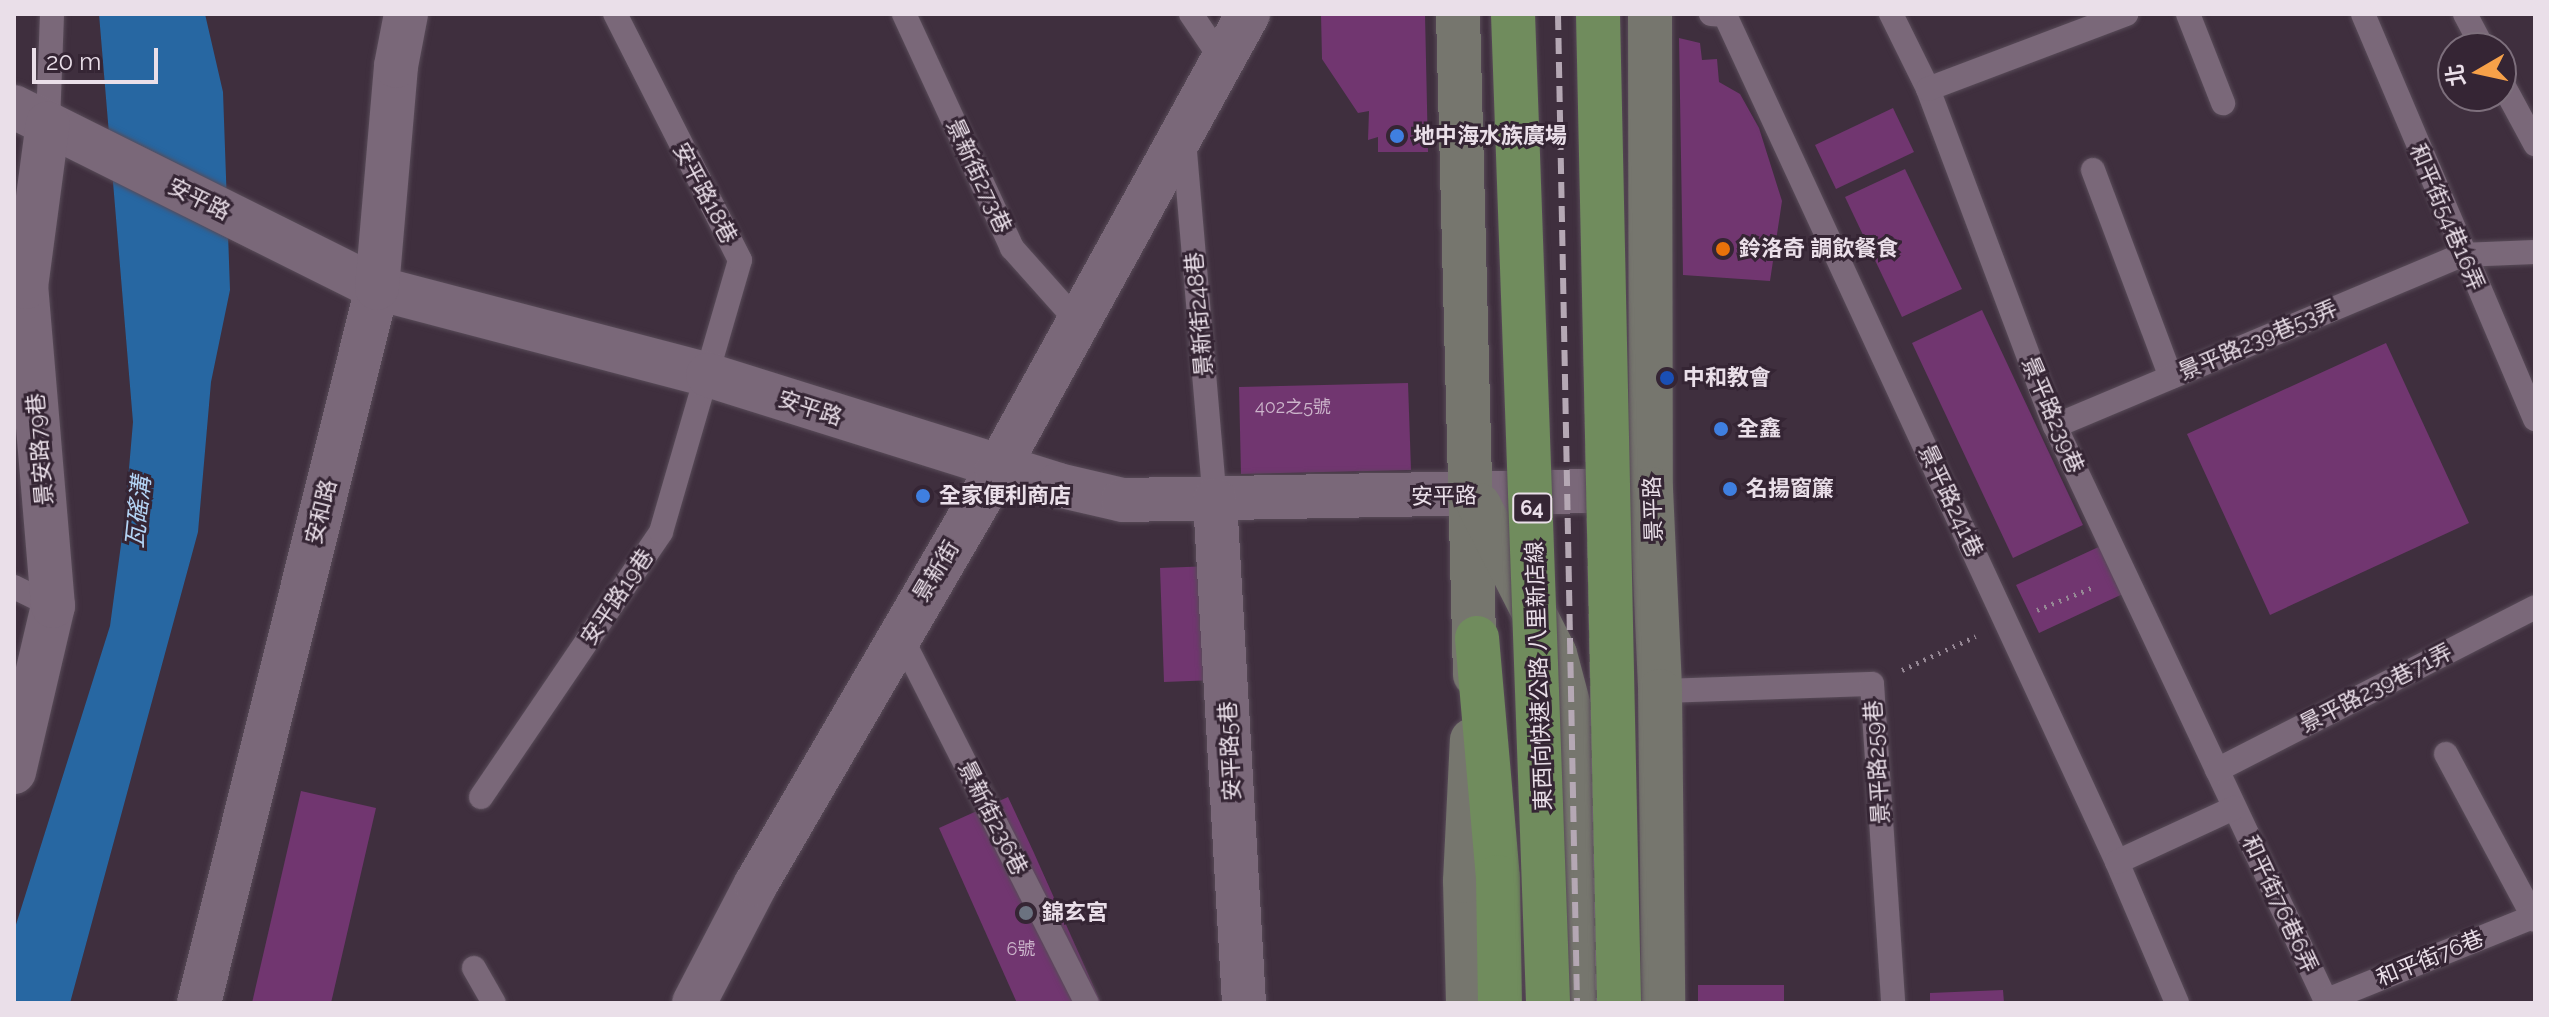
<!DOCTYPE html>
<html>
<head>
<meta charset="utf-8">
<style>
	body { margin:0 }
	#map { position:relative; width:2549px; height:1017px; overflow:hidden; background:#3f2f3e; font-family:Raleway,"Noto Sans TC",sans-serif }
	div>[style] { position:absolute }
	.water>* { inset:0; background:#2767a2 }
	.building>* { inset:0; background:#713670 }
	.path>* { height:5px; margin-top:-2.5px; transform-origin:0; background:repeating-linear-gradient(90deg,#968895 0 2px,transparent 0 8px) }
	.roads { filter:drop-shadow(0 0 2px #584b58) drop-shadow(0 0 2px #584b58) }
	.service>* { height:24px; margin:-12px; padding:0 12px; transform-origin:12px; border-radius:12px; background:#7a6879 }
	.minor>* { height:44px; margin:-22px; padding:0 22px; transform-origin:22px; border-radius:22px; background:#7a6879 }
	.tertiary>* { height:44px; margin:-22px; padding:0 22px; transform-origin:22px; border-radius:22px; background:#7a6879 }
	.secondary>* { height:44px; margin:-22px; padding:0 22px; transform-origin:22px; border-radius:22px; background:#76766e }
	.trunk>* { height:44px; margin:-22px; padding:0 22px; transform-origin:22px; border-radius:22px; background:#708c5d }
	.rail>* { height:6px; margin-top:-3px; transform-origin:0; background:repeating-linear-gradient(90deg,#b5a8b4 0 16px,transparent 0 24px) }
	.bridges { filter:drop-shadow(0 0 2px #584b58) drop-shadow(0 0 2px #584b58) }
	.trunk-bridge>* { height:44px; margin:-22px; padding:0 22px; transform-origin:22px; border-radius:22px; background:#708c5d }
	.dots>* { width:22px; height:22px; translate:-50% -50%; box-sizing:border-box; border:4px solid #352534; border-radius:50% }
	span { translate:-50% -50%; white-space:nowrap; text-align:center; line-height:1.15; -webkit-text-stroke:6px #352534; paint-order:stroke }
	.number-label { font-size:18px; color:#ccb5cb }
	.number-label span { -webkit-text-stroke-width:0 }
	.shield-label span { padding:2px 6px; background:#352534; border:2px solid; border-radius:6px; -webkit-text-stroke-width:0 }
	.shield-label { font-size:20px; color:#eadfe9; font-weight:700 }
	.poi-label { font-size:22px; color:#eadfe9; font-weight:700 }
	.left { translate:0 -50%; text-align:left }
	.street-label { font-size:22px; color:#eadfe9 }
	.water-label { font-size:24px; color:#b3d3f4; font-style:italic }
	.frame { position:absolute; inset:0; border:16px solid #eadfe9; pointer-events:none }
	.north { position:absolute; left:2437px; top:32px; width:80px; height:80px; box-sizing:border-box; background:#352534; border:2px solid #7d6f7c; border-radius:50%; rotate:261deg; font-size:22px; font-weight:700; line-height:32px; text-align:center; color:#eadfe9 }
	.north::after { content:''; display:block; margin:auto; width:28px; height:36px; background:#f7a149; clip-path:polygon(50% 0,100% 100%,50% 72%,0 100%) }
	.scale { position:absolute; left:32px; top:48px; width:126px; height:36px; box-sizing:border-box; border:4px solid #eadfe9; border-top:0; padding-left:10px; font-size:24px; line-height:28px; white-space:nowrap; color:#eadfe9; -webkit-text-stroke:6px #352534; paint-order:stroke }
</style>
</head>
<body>
<div id="map">
	<div class="water">
		<div style="clip-path:polygon(99px 14px,205px 14px,223px 92px,230px 290px,211px 382px,198px 532px,70px 1003px,14px 1003px,14px 931px,110px 626px,125px 515px,133px 422px)"></div>
	</div>
	<div class="building">
		<div style="clip-path:polygon(1321px 14px,1425px 14px,1428px 152px,1378px 152px,1378px 137px,1368px 140px,1369px 111px,1358px 113px,1322px 59px)"></div>
		<div style="clip-path:polygon(1679px 38px,1700px 43px,1702px 60px,1717px 59px,1719px 82px,1740px 94px,1759px 128px,1782px 201px,1770px 281px,1683px 275px)"></div>
		<div style="clip-path:polygon(1893px 108px,1914px 152px,1836px 189px,1815px 145px)"></div>
		<div style="clip-path:polygon(1905px 169px,1962px 289px,1902px 317px,1845px 197px)"></div>
		<div style="clip-path:polygon(1982px 310px,2083px 525px,2013px 558px,1912px 343px)"></div>
		<div style="clip-path:polygon(2386px 343px,2469px 523px,2270px 615px,2187px 434px)"></div>
		<div style="clip-path:polygon(1408px 383px,1411px 470px,1241px 474px,1239px 387px)"></div>
		<div style="clip-path:polygon(2105px 544px,2127px 592px,2039px 633px,2016px 585px)"></div>
		<div style="clip-path:polygon(1212px 566px,1216px 680px,1164px 682px,1160px 568px)"></div>
		<div style="clip-path:polygon(301px 791px,376px 808px,331px 1003px,252px 1003px)"></div>
		<div style="clip-path:polygon(1008px 797px,1034px 853px,1101px 1003px,1017px 1003px,939px 828px)"></div>
		<div style="clip-path:polygon(1698px 985px,1784px 985px,1784px 1003px,1698px 1003px)"></div>
		<div style="clip-path:polygon(2003px 990px,2004px 1003px,1930px 1003px,1930px 993px)"></div>
	</div>
	<div class="path">
		<div style="left:2037px;top:610px;width:61px;rotate:-22deg"></div>
		<div style="left:1902px;top:670px;width:81px;rotate:-24.7deg"></div>
	</div>
	<div class="roads">
		<div class="service">
			<div style="left:904px;top:14px;width:258px;rotate:65.2deg"></div>
			<div style="left:1012px;top:248px;width:99px;rotate:48.3deg"></div>
			<div style="left:1191px;top:14px;width:55px;rotate:56deg"></div>
			<div style="left:1711px;top:14px;width:14px;rotate:4deg"></div>
			<div style="left:1725px;top:15px;width:933px;rotate:65.16deg"></div>
			<div style="left:2117px;top:862px;width:153px;rotate:66.9deg"></div>
			<div style="left:1891px;top:14px;width:84px;rotate:63.7deg"></div>
			<div style="left:1928px;top:89px;width:360px;rotate:69.4deg"></div>
			<div style="left:2055px;top:426px;width:638px;rotate:64.76deg"></div>
			<div style="left:2188px;top:14px;width:96px;rotate:68.5deg"></div>
			<div style="left:2363px;top:14px;width:440px;rotate:67deg"></div>
			<div style="left:2465px;top:14px;width:38px;rotate:62deg"></div>
			<div style="left:2501px;top:81px;width:72px;rotate:61.6deg"></div>
			<div style="left:1928px;top:89px;width:212px;rotate:-20.7deg"></div>
			<div style="left:48px;top:123px;width:109px;rotate:-87.9deg"></div>
			<div style="left:1184px;top:140px;width:361px;rotate:85.1deg"></div>
			<div style="left:2093px;top:170px;width:221px;rotate:69.4deg"></div>
			<div style="left:2055px;top:426px;width:441px;rotate:-22.8deg"></div>
			<div style="left:2461px;top:255px;width:74px;rotate:-2.3deg"></div>
			<div style="left:14px;top:587px;width:43px;rotate:26deg"></div>
			<div style="left:899px;top:633px;width:415px;rotate:63.1deg"></div>
			<div style="left:1660px;top:691px;width:212px;rotate:-1.9deg"></div>
			<div style="left:1872px;top:684px;width:320px;rotate:86.2deg"></div>
			<div style="left:2446px;top:754px;width:188px;rotate:61.8deg"></div>
			<div style="left:2217px;top:770px;width:357px;rotate:-27.1deg"></div>
			<div style="left:481px;top:797px;width:320px;rotate:-55.8deg"></div>
			<div style="left:661px;top:532px;width:283px;rotate:-73.8deg"></div>
			<div style="left:740px;top:260px;width:276px;rotate:-116.9deg"></div>
			<div style="left:2117px;top:862px;width:129px;rotate:-24.8deg"></div>
			<div style="left:474px;top:968px;width:40px;rotate:60.3deg"></div>
			<div style="left:2325px;top:1001px;width:227px;rotate:-22deg"></div>
		</div>
		<div class="minor">
			<div style="left:14px;top:107px;width:406px;rotate:26.5deg"></div>
			<div style="left:377px;top:288px;width:342px;rotate:14.7deg"></div>
			<div style="left:708px;top:375px;width:367px;rotate:17.4deg"></div>
			<div style="left:1058px;top:485px;width:67px;rotate:13deg"></div>
			<div style="left:1123px;top:500px;width:524px;rotate:-1.09deg"></div>
			<div style="left:1215px;top:500px;width:504px;rotate:86.7deg"></div>
			<div style="left:14px;top:772px;width:171px;rotate:-76.8deg"></div>
			<div style="left:53px;top:606px;width:320px;rotate:-94.8deg"></div>
			<div style="left:26px;top:287px;width:165px;rotate:-82.4deg"></div>
			<div style="left:199px;top:1003px;width:737px;rotate:-76.02deg"></div>
			<div style="left:377px;top:288px;width:223px;rotate:-85.1deg"></div>
			<div style="left:396px;top:66px;width:53px;rotate:-79.1deg"></div>
		</div>
		<div class="tertiary">
			<div style="left:694px;top:1003px;width:134px;rotate:-62.5deg"></div>
			<div style="left:756px;top:884px;width:479px;rotate:-59.8deg"></div>
			<div style="left:997px;top:470px;width:521px;rotate:-61.17deg"></div>
		</div>
		<div class="secondary">
			<div style="left:1458px;top:14px;width:661px;rotate:88.53deg"></div>
			<div style="left:1650px;top:14px;width:475px;rotate:89.9deg"></div>
			<div style="left:1651px;top:489px;width:202px;rotate:87.4deg"></div>
			<div style="left:1660px;top:691px;width:312px;rotate:89.4deg"></div>
			<div style="left:1479px;top:505px;width:167px;rotate:63deg"></div>
			<div style="left:1555px;top:654px;width:109px;rotate:75.1deg"></div>
			<div style="left:1583px;top:759px;width:244px;rotate:89.5deg"></div>
			<div style="left:1468px;top:1003px;width:122px;rotate:-91.4deg"></div>
			<div style="left:1465px;top:881px;width:141px;rotate:-87.2deg"></div>
		</div>
		<div class="trunk">
			<div style="left:1477px;top:638px;width:240px;rotate:85deg"></div>
			<div style="left:1498px;top:877px;width:126px;rotate:89.1deg"></div>
		</div>
	</div>
	<div class="rail">
		<div style="left:1558px;top:14px;width:989px;rotate:88.9deg"></div>
		<div style="left:1580px;top:14px;width:989px;rotate:88.9deg"></div>
	</div>
	<div class="bridges">
		<div class="trunk-bridge">
			<div style="left:1513px;top:14px;width:990px;rotate:87.97deg"></div>
			<div style="left:1598px;top:14px;width:989px;rotate:88.78deg"></div>
		</div>
	</div>
	<div class="dots">
		<div style="left:1397px;top:136px;background:#3f7fe0"></div>
		<div style="left:1723px;top:249px;background:#e8710a"></div>
		<div style="left:1667px;top:378px;background:#1a4fb4"></div>
		<div style="left:1721px;top:429px;background:#3f7fe0"></div>
		<div style="left:1730px;top:489px;background:#3f7fe0"></div>
		<div style="left:923px;top:496px;background:#3f7fe0"></div>
		<div style="left:1026px;top:913px;background:#6b7280"></div>
	</div>
	<div class="number-label">
		<span style="left:1293px;top:407px">402之5號</span>
		<span style="left:1021px;top:949px">6號</span>
	</div>
	<div class="shield-label">
		<span style="left:1532px;top:508px">64</span>
	</div>
	<div class="poi-label">
		<span class="left" style="left:1413px;top:136px">地中海水族廣場</span>
		<span class="left" style="left:1739px;top:249px">鈴洛奇 調飲餐食</span>
		<span class="left" style="left:1683px;top:378px">中和教會</span>
		<span class="left" style="left:1737px;top:429px">全鑫</span>
		<span class="left" style="left:1746px;top:489px">名揚窗簾</span>
		<span class="left" style="left:939px;top:496px">全家便利商店</span>
		<span class="left" style="left:1042px;top:913px">錦玄宮</span>
	</div>
	<div class="street-label">
		<span style="left:979px;top:176px;rotate:65deg">景新街273巷</span>
		<span style="left:705px;top:193px;rotate:62deg">安平路18巷</span>
		<span style="left:199px;top:199px;rotate:26deg">安平路</span>
		<span style="left:2447px;top:217px;rotate:67deg">和平街54巷16弄</span>
		<span style="left:1199px;top:314px;rotate:-95deg">景新街248巷</span>
		<span style="left:2258px;top:340px;rotate:-23deg">景平路239巷53弄</span>
		<span style="left:810px;top:408px;rotate:18deg">安平路</span>
		<span style="left:2053px;top:415px;rotate:67deg">景平路239巷</span>
		<span style="left:40px;top:449px;rotate:-95deg">景安路79巷</span>
		<span style="left:1444px;top:496px;rotate:-1deg">安平路</span>
		<span style="left:1951px;top:501px;rotate:65deg">景平路241巷</span>
		<span style="left:1653px;top:509px;rotate:-92deg">景平路</span>
		<span style="left:321px;top:512px;rotate:-76deg">安和路</span>
		<span style="left:936px;top:571px;rotate:-59deg">景新街</span>
		<span style="left:617px;top:597px;rotate:-56deg">安平路19巷</span>
		<span style="left:1539px;top:676px;rotate:-92deg">東西向快速公路 八里新店線</span>
		<span style="left:2376px;top:688px;rotate:-27deg">景平路239巷71弄</span>
		<span style="left:1230px;top:751px;rotate:-93deg">安平路5巷</span>
		<span style="left:1877px;top:762px;rotate:-94deg">景平路259巷</span>
		<span style="left:993px;top:818px;rotate:63deg">景新街236巷</span>
		<span style="left:2280px;top:904px;rotate:65deg">和平街76巷6弄</span>
		<span style="left:2430px;top:958px;rotate:-22deg">和平街76巷</span>
	</div>
	<div class="water-label">
		<span style="left:138px;top:512px;rotate:-84deg">瓦磘溝</span>
	</div>
	<div class="frame"></div>
	<div class="north">北</div>
	<div class="scale">20 m</div>
</div>
</body>
</html>
